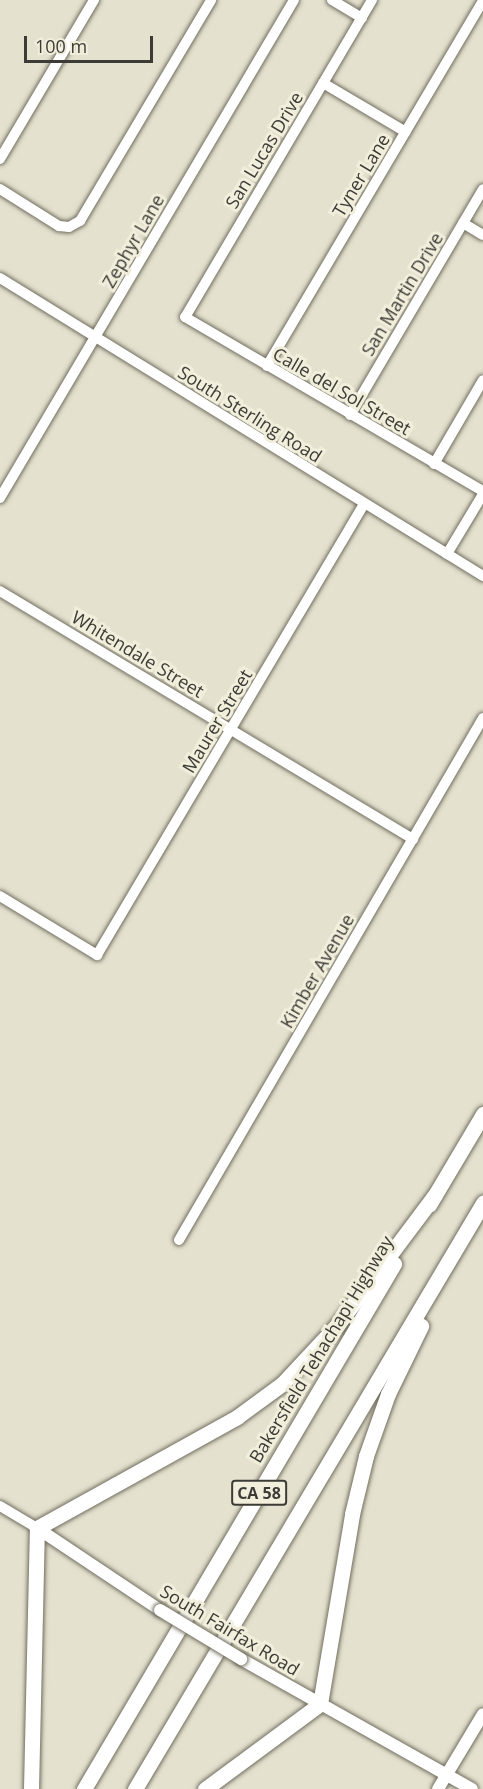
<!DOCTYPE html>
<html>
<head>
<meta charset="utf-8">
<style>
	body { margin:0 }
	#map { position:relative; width:483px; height:1789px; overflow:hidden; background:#e4e1cf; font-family:"Open Sans",sans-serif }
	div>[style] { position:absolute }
	.roads { filter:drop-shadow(0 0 2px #726e5f) drop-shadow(0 0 2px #726e5f) }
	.minor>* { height:10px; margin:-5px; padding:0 5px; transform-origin:5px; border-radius:5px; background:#fff }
	.major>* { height:12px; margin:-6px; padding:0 6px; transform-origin:6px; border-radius:6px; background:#fff }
	.highway>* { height:15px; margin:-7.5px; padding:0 7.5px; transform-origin:7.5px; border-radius:7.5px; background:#fff }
	.bridges { filter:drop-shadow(0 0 2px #726e5f) drop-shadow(0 0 2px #726e5f) }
	.major-bridge>* { height:12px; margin:-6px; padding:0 6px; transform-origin:6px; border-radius:6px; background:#fff }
	span { translate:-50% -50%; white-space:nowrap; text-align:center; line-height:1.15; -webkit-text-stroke:6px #f1eedc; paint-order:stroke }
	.shield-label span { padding:2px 4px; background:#f1eedc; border:2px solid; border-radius:4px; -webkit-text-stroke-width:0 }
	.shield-label { font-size:16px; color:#3d3b35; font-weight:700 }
	.street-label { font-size:18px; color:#3d3b35 }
	.scale { position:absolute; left:24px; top:36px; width:129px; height:27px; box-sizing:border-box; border:3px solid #3d3b35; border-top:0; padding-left:8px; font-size:18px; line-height:21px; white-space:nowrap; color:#3d3b35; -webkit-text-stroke:4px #f1eedc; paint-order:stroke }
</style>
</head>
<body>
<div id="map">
	<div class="roads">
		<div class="minor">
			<div style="left:332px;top:0;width:35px;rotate:31deg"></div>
			<div style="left:372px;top:0;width:368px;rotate:120.5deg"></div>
			<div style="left:185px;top:317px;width:345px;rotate:30.3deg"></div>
			<div style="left:323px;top:83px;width:96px;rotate:30.6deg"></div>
			<div style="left:0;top:159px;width:185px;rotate:-59.4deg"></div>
			<div style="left:0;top:189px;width:70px;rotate:32.1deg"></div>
			<div style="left:59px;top:226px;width:10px;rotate:6deg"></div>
			<div style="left:69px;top:227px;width:13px;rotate:-29deg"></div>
			<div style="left:80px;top:221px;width:257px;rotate:-59.3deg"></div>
			<div style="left:463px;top:223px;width:23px;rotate:31deg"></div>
			<div style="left:0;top:278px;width:568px;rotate:31.67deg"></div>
			<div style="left:267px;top:366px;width:424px;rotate:-59.4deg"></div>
			<div style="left:350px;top:415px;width:262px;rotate:-59.5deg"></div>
			<div style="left:434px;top:464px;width:97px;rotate:-59.7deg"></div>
			<div style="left:0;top:498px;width:578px;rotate:-59.44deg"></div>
			<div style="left:447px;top:554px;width:70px;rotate:-59deg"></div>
			<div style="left:0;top:591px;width:482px;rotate:31deg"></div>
			<div style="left:0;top:896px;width:114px;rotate:31.3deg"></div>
			<div style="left:97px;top:955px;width:524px;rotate:-59.37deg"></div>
			<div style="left:179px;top:1240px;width:604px;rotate:-59.78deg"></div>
			<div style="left:0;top:1506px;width:43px;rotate:30.7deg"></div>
		</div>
		<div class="major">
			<div style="left:37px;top:1528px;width:148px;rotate:33.7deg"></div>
			<div style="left:241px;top:1659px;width:265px;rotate:29.4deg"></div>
			<div style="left:438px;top:1789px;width:87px;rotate:-59deg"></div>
		</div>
		<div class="highway">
			<div style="left:429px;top:1205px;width:106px;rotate:-59.3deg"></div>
			<div style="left:31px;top:1789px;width:261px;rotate:-88.7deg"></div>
			<div style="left:37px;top:1528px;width:229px;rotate:-29deg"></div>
			<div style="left:237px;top:1417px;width:56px;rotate:-36.3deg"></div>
			<div style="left:282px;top:1384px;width:82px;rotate:-47deg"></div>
			<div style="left:338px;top:1324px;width:160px;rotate:-53.1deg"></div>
			<div style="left:84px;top:1789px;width:610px;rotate:-59.44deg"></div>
			<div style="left:135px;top:1789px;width:682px;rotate:-59.3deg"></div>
			<div style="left:205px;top:1789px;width:143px;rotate:-36.5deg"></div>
			<div style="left:320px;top:1704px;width:193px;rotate:-80.4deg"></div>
			<div style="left:352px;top:1514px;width:60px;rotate:-76.4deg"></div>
			<div style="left:366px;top:1456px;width:66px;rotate:-70.5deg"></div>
			<div style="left:388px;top:1394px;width:76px;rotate:-64.1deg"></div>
		</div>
	</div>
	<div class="bridges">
		<div class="major-bridge">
			<div style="left:160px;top:1610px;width:95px;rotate:31.2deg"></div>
		</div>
	</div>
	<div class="shield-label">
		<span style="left:259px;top:1493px">CA 58</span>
	</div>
	<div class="street-label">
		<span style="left:264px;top:150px;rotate:-59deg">San Lucas Drive</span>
		<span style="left:361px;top:175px;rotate:-59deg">Tyner Lane</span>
		<span style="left:133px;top:241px;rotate:-60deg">Zephyr Lane</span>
		<span style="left:402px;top:294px;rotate:-59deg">San Martin Drive</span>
		<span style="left:342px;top:391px;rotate:30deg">Calle del Sol Street</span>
		<span style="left:250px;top:414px;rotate:32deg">South Sterling Road</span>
		<span style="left:138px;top:654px;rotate:31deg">Whitendale Street</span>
		<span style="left:217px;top:721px;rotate:-59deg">Maurer Street</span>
		<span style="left:317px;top:971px;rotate:-60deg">Kimber Avenue</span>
		<span style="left:321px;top:1349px;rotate:-59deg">Bakersfield Tehachapi Highway</span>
		<span style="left:230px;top:1630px;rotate:31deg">South Fairfax Road</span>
	</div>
	<div class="scale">100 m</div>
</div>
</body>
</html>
